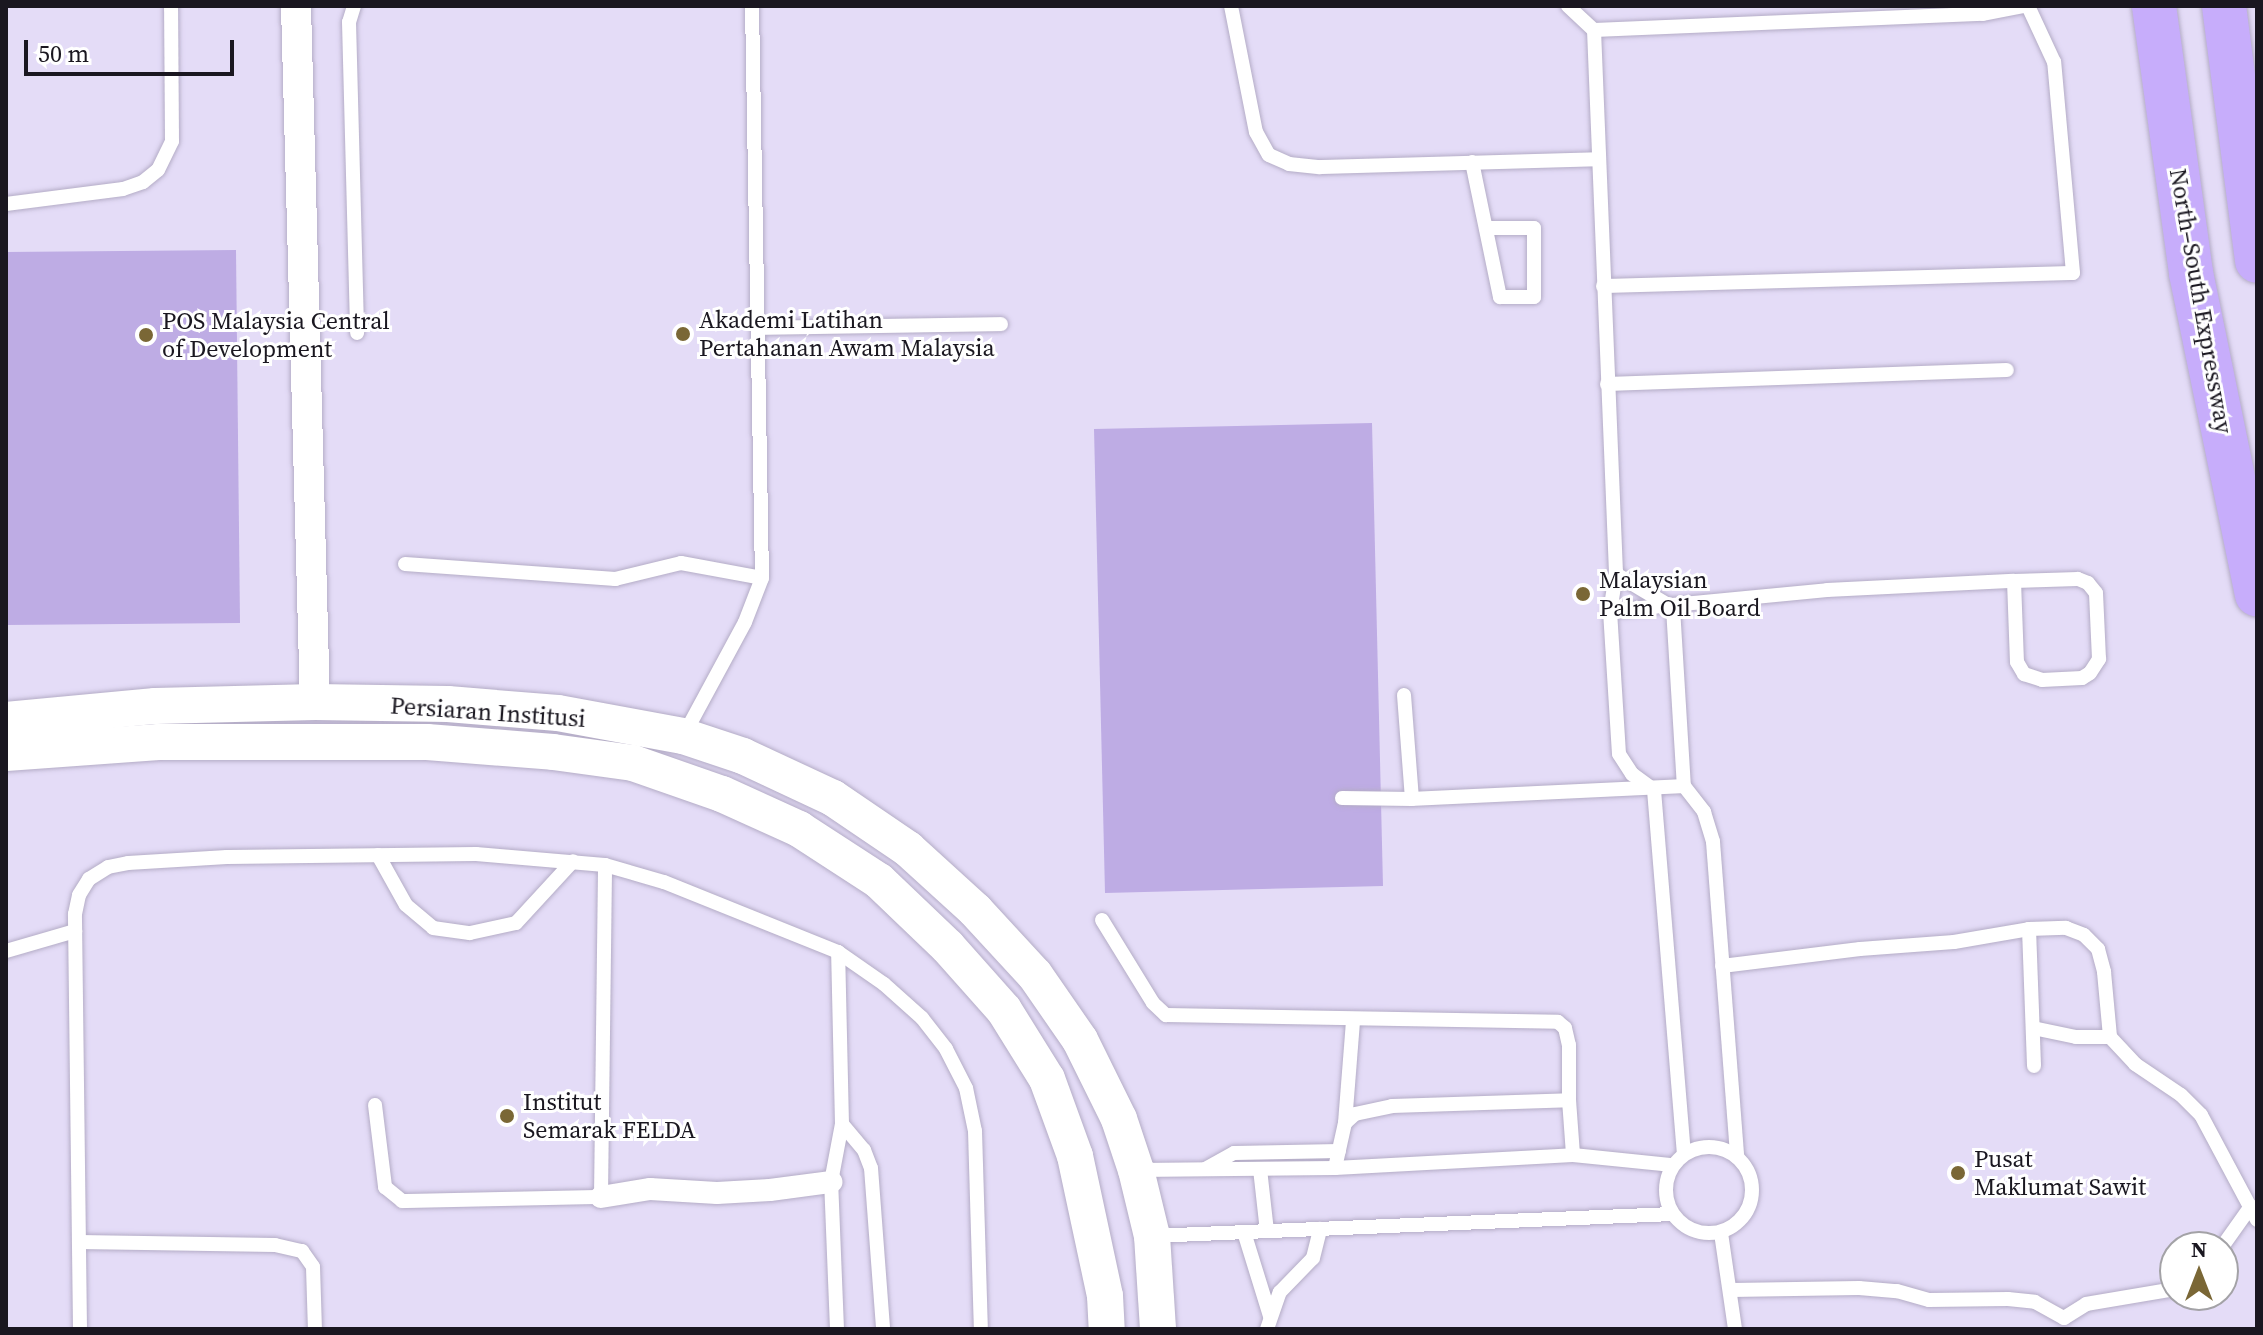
<!DOCTYPE html>
<html>
<head>
<meta charset="utf-8">
<style>
	body { margin:0 }
	#map { position:relative; width:2263px; height:1335px; overflow:hidden; background:#e4dcf7; font-family:"Source Serif 4",serif }
	div>[style] { position:absolute }
	.green>* { inset:0; background:#beace4 }
	.roads { filter:drop-shadow(0 0 2px #b4acc6) drop-shadow(0 0 2px #b4acc6) }
	.service>* { height:14px; margin:-7px; padding:0 7px; transform-origin:7px; border-radius:7px; background:#fff }
	.service>.ring { margin:-7px; padding:0; box-sizing:content-box; background:none; border:14px solid #fff; border-radius:50% }
	.pedestrian>* { height:22px; margin:-11px; padding:0 11px; transform-origin:11px; border-radius:11px; background:#fff }
	.minor>* { height:30px; margin:-15px; padding:0 15px; transform-origin:15px; border-radius:15px; background:#fff }
	.tertiary>* { height:36px; margin:-18px; padding:0 18px; transform-origin:18px; border-radius:18px; background:#fff }
	.motorway>* { height:44px; margin:-22px; padding:0 22px; transform-origin:22px; border-radius:22px; background:#c7adfb }
	.dots>* { width:22px; height:22px; translate:-50% -50%; box-sizing:border-box; border:4px solid #fff; border-radius:50% }
	span { translate:-50% -50%; white-space:nowrap; text-align:center; line-height:1.15; -webkit-text-stroke:6px #fff; paint-order:stroke }
	.street-label { font-size:24px; color:#1a1720 }
	.poi-label { font-size:24px; color:#1a1720 }
	.left { translate:0 -50%; text-align:left }
	.frame { position:absolute; inset:0; border:8px solid #1a1720; pointer-events:none }
	.north { position:absolute; left:2159px; top:1231px; width:80px; height:80px; box-sizing:border-box; background:#fff; border:2px solid #a3a2a6; border-radius:50%; rotate:0deg; font-size:22px; font-weight:700; line-height:32px; text-align:center; color:#1a1720 }
	.north::after { content:''; display:block; margin:auto; width:28px; height:36px; background:#7a6736; clip-path:polygon(50% 0,100% 100%,50% 72%,0 100%) }
	.scale { position:absolute; left:24px; top:40px; width:210px; height:36px; box-sizing:border-box; border:4px solid #1a1720; border-top:0; padding-left:10px; font-size:24px; line-height:28px; white-space:nowrap; color:#1a1720; -webkit-text-stroke:6px #fff; paint-order:stroke }
</style>
</head>
<body>
<div id="map">
	<div class="green">
		<div style="clip-path:polygon(236px 250px,240px 623px,6px 625px,6px 252px)"></div>
		<div style="clip-path:polygon(1372px 423px,1383px 886px,1105px 893px,1094px 429px)"></div>
	</div>
	<div class="roads">
		<div class="service">
			<div style="left:354px;top:6px;width:17px;rotate:107deg"></div>
			<div style="left:349px;top:22px;width:311px;rotate:88.5deg"></div>
			<div style="left:1231px;top:6px;width:128px;rotate:78.8deg"></div>
			<div style="left:1256px;top:132px;width:26px;rotate:61deg"></div>
			<div style="left:1269px;top:155px;width:22px;rotate:24deg"></div>
			<div style="left:1289px;top:164px;width:31px;rotate:6deg"></div>
			<div style="left:1320px;top:167px;width:279px;rotate:-1.6deg"></div>
			<div style="left:1568px;top:6px;width:35px;rotate:43deg"></div>
			<div style="left:1594px;top:30px;width:389px;rotate:-2.4deg"></div>
			<div style="left:1983px;top:14px;width:42px;rotate:-11deg"></div>
			<div style="left:1594px;top:30px;width:544px;rotate:87.68deg"></div>
			<div style="left:1616px;top:574px;width:37px;rotate:99deg"></div>
			<div style="left:1610px;top:611px;width:143px;rotate:86.4deg"></div>
			<div style="left:1619px;top:754px;width:24px;rotate:57deg"></div>
			<div style="left:1632px;top:774px;width:27px;rotate:36deg"></div>
			<div style="left:1654px;top:790px;width:364px;rotate:85.3deg"></div>
			<div style="left:1472px;top:162px;width:138px;rotate:78.3deg"></div>
			<div style="left:1500px;top:297px;width:34px"></div>
			<div style="left:1534px;top:297px;width:69px;rotate:-90deg"></div>
			<div style="left:1534px;top:228px;width:48px;rotate:180deg"></div>
			<div style="left:6px;top:204px;width:118px;rotate:-7.3deg"></div>
			<div style="left:123px;top:189px;width:21px;rotate:-19deg"></div>
			<div style="left:143px;top:182px;width:19px;rotate:-39deg"></div>
			<div style="left:158px;top:170px;width:32px;rotate:-64deg"></div>
			<div style="left:172px;top:141px;width:135px;rotate:-90.4deg"></div>
			<div style="left:1603px;top:286px;width:470px;rotate:-1.6deg"></div>
			<div style="left:2073px;top:273px;width:212px;rotate:-95.1deg"></div>
			<div style="left:2054px;top:62px;width:62px;rotate:-114.9deg"></div>
			<div style="left:758px;top:328px;width:243px;rotate:-0.9deg"></div>
			<div style="left:1607px;top:384px;width:400px;rotate:-2deg"></div>
			<div style="left:405px;top:564px;width:211px;rotate:4.1deg"></div>
			<div style="left:615px;top:579px;width:68px;rotate:-13.6deg"></div>
			<div style="left:681px;top:563px;width:82px;rotate:10.5deg"></div>
			<div style="left:1616px;top:574px;width:66px;rotate:30.8deg"></div>
			<div style="left:1673px;top:608px;width:178px;rotate:86.5deg"></div>
			<div style="left:1684px;top:786px;width:33px;rotate:52deg"></div>
			<div style="left:1704px;top:812px;width:31px;rotate:73deg"></div>
			<div style="left:1713px;top:842px;width:314px;rotate:85.6deg"></div>
			<div style="left:1610px;top:611px;width:218px;rotate:-5.5deg"></div>
			<div style="left:1827px;top:590px;width:187px;rotate:-2.8deg"></div>
			<div style="left:2014px;top:581px;width:81px;rotate:87.9deg"></div>
			<div style="left:2017px;top:662px;width:14px;rotate:60deg"></div>
			<div style="left:2024px;top:674px;width:19px;rotate:18deg"></div>
			<div style="left:2042px;top:680px;width:40px;rotate:-2.9deg"></div>
			<div style="left:2082px;top:678px;width:9px;rotate:-32deg"></div>
			<div style="left:2090px;top:673px;width:17px;rotate:-57deg"></div>
			<div style="left:2099px;top:659px;width:66px;rotate:-92.6deg"></div>
			<div style="left:2096px;top:593px;width:13px;rotate:-129deg"></div>
			<div style="left:2088px;top:583px;width:11px;rotate:-158deg"></div>
			<div style="left:2078px;top:579px;width:64px;rotate:178.2deg"></div>
			<div style="left:1404px;top:695px;width:104px;rotate:85.6deg"></div>
			<div style="left:684px;top:735px;width:128px;rotate:-61.6deg"></div>
			<div style="left:745px;top:622px;width:47px;rotate:-68.9deg"></div>
			<div style="left:762px;top:578px;width:572px;rotate:-91deg"></div>
			<div style="left:1342px;top:798px;width:70px;rotate:0.8deg"></div>
			<div style="left:1412px;top:799px;width:272px;rotate:-2.7deg"></div>
			<div style="left:378px;top:855px;width:57px;rotate:60.8deg"></div>
			<div style="left:406px;top:905px;width:35px;rotate:40deg"></div>
			<div style="left:433px;top:928px;width:37px;rotate:8deg"></div>
			<div style="left:470px;top:933px;width:47px;rotate:-12.3deg"></div>
			<div style="left:516px;top:923px;width:84px;rotate:-47.4deg"></div>
			<div style="left:1102px;top:920px;width:97px;rotate:58.4deg"></div>
			<div style="left:1153px;top:1003px;width:18px;rotate:43deg"></div>
			<div style="left:1166px;top:1015px;width:392px;rotate:1deg"></div>
			<div style="left:1558px;top:1022px;width:9px;rotate:41deg"></div>
			<div style="left:1565px;top:1028px;width:17px;rotate:77deg"></div>
			<div style="left:1569px;top:1045px;width:55px;rotate:90deg"></div>
			<div style="left:2029px;top:929px;width:137px;rotate:87.9deg"></div>
			<div style="left:6px;top:951px;width:72px;rotate:-16.2deg"></div>
			<div style="left:1722px;top:966px;width:139px;rotate:-7deg"></div>
			<div style="left:1860px;top:949px;width:94px;rotate:-4.3deg"></div>
			<div style="left:1954px;top:942px;width:76px;rotate:-9.8deg"></div>
			<div style="left:2029px;top:929px;width:37px;rotate:-2deg"></div>
			<div style="left:2066px;top:928px;width:19px;rotate:21deg"></div>
			<div style="left:2084px;top:935px;width:20px;rotate:45deg"></div>
			<div style="left:2098px;top:949px;width:24px;rotate:75deg"></div>
			<div style="left:2104px;top:972px;width:65px;rotate:84.7deg"></div>
			<div style="left:2110px;top:1037px;width:37px;rotate:47deg"></div>
			<div style="left:2135px;top:1064px;width:55px;rotate:34deg"></div>
			<div style="left:2181px;top:1095px;width:28px;rotate:45deg"></div>
			<div style="left:2201px;top:1115px;width:119px;rotate:61.9deg"></div>
			<div style="left:2033px;top:1028px;width:44px;rotate:11.8deg"></div>
			<div style="left:2076px;top:1037px;width:34px"></div>
			<div style="left:375px;top:1105px;width:83px;rotate:83deg"></div>
			<div style="left:385px;top:1187px;width:22px;rotate:39deg"></div>
			<div style="left:402px;top:1201px;width:199px;rotate:-1.2deg"></div>
			<div style="left:601px;top:1197px;width:332px;rotate:-89.3deg"></div>
			<div style="left:1345px;top:1123px;width:13px;rotate:-42deg"></div>
			<div style="left:1355px;top:1114px;width:38px;rotate:-12deg"></div>
			<div style="left:1392px;top:1106px;width:177px;rotate:-1.9deg"></div>
			<div style="left:1569px;top:1100px;width:55px;rotate:85.8deg"></div>
			<div style="left:842px;top:1124px;width:34px;rotate:50deg"></div>
			<div style="left:864px;top:1150px;width:19px;rotate:69deg"></div>
			<div style="left:871px;top:1168px;width:161px;rotate:85.7deg"></div>
			<div class="ring" style="left:1666px;top:1147px;width:72px;height:72px"></div>
			<div style="left:1335px;top:1168px;width:46px;rotate:-77.5deg"></div>
			<div style="left:1345px;top:1123px;width:102px;rotate:-85.5deg"></div>
			<div style="left:1205px;top:1169px;width:33px;rotate:-29deg"></div>
			<div style="left:1234px;top:1153px;width:105px;rotate:-1.1deg"></div>
			<div style="left:1260px;top:1169px;width:62px;rotate:83.6deg"></div>
			<div style="left:1137px;top:1170px;width:198px;rotate:-0.6deg"></div>
			<div style="left:1335px;top:1168px;width:238px;rotate:-3.1deg"></div>
			<div style="left:1573px;top:1155px;width:100px;rotate:5.8deg"></div>
			<div style="left:1244px;top:1232px;width:88px;rotate:72.8deg"></div>
			<div style="left:1721px;top:1233px;width:97px;rotate:81.7deg"></div>
			<div style="left:1152px;top:1236px;width:520px;rotate:-2.42deg"></div>
			<div style="left:79px;top:1242px;width:196px;rotate:0.9deg"></div>
			<div style="left:275px;top:1245px;width:28px;rotate:13deg"></div>
			<div style="left:302px;top:1251px;width:19px;rotate:55deg"></div>
			<div style="left:313px;top:1267px;width:62px;rotate:88.2deg"></div>
			<div style="left:2222px;top:1247px;width:50px;rotate:-54.7deg"></div>
			<div style="left:1731px;top:1290px;width:128px;rotate:-0.9deg"></div>
			<div style="left:1859px;top:1288px;width:38px;rotate:5deg"></div>
			<div style="left:1897px;top:1291px;width:33px;rotate:16deg"></div>
			<div style="left:1929px;top:1300px;width:79px;rotate:-0.7deg"></div>
			<div style="left:2008px;top:1299px;width:27px;rotate:6deg"></div>
			<div style="left:2035px;top:1302px;width:33px;rotate:29deg"></div>
			<div style="left:2064px;top:1318px;width:26px;rotate:-32deg"></div>
			<div style="left:2086px;top:1304px;width:90px;rotate:-9.6deg"></div>
			<div style="left:80px;top:1329px;width:415px;rotate:-90.7deg"></div>
			<div style="left:75px;top:914px;width:19px;rotate:-78deg"></div>
			<div style="left:79px;top:895px;width:19px;rotate:-58deg"></div>
			<div style="left:89px;top:879px;width:22px;rotate:-32deg"></div>
			<div style="left:108px;top:867px;width:20px;rotate:-11deg"></div>
			<div style="left:128px;top:863px;width:99px;rotate:-3.5deg"></div>
			<div style="left:227px;top:857px;width:249px;rotate:-0.7deg"></div>
			<div style="left:476px;top:854px;width:129px;rotate:4.9deg"></div>
			<div style="left:605px;top:865px;width:61px;rotate:16.1deg"></div>
			<div style="left:664px;top:882px;width:188px;rotate:21.9deg"></div>
			<div style="left:838px;top:952px;width:56px;rotate:34.8deg"></div>
			<div style="left:884px;top:984px;width:51px;rotate:41.8deg"></div>
			<div style="left:922px;top:1018px;width:39px;rotate:52deg"></div>
			<div style="left:946px;top:1049px;width:44px;rotate:62.9deg"></div>
			<div style="left:966px;top:1088px;width:44px;rotate:78.2deg"></div>
			<div style="left:975px;top:1131px;width:198px;rotate:88.3deg"></div>
			<div style="left:837px;top:1329px;width:147px;rotate:-92.3deg"></div>
			<div style="left:831px;top:1182px;width:59px;rotate:-79.3deg"></div>
			<div style="left:842px;top:1124px;width:172px;rotate:-91.3deg"></div>
			<div style="left:1267px;top:1329px;width:39px;rotate:-71deg"></div>
			<div style="left:1280px;top:1292px;width:47px;rotate:-45.9deg"></div>
			<div style="left:1313px;top:1258px;width:30px;rotate:-76deg"></div>
		</div>
		<div class="pedestrian">
			<div style="left:601px;top:1197px;width:50px;rotate:-9.3deg"></div>
			<div style="left:650px;top:1189px;width:67px;rotate:3.4deg"></div>
			<div style="left:717px;top:1193px;width:53px;rotate:-3.2deg"></div>
			<div style="left:770px;top:1190px;width:62px;rotate:-7.5deg"></div>
		</div>
		<div class="minor">
			<div style="left:296px;top:6px;width:696px;rotate:88.44deg"></div>
		</div>
		<div class="tertiary">
			<div style="left:6px;top:720px;width:150px;rotate:-5.4deg"></div>
			<div style="left:155px;top:706px;width:160px;rotate:-1.4deg"></div>
			<div style="left:315px;top:702px;width:133px;rotate:0.9deg"></div>
			<div style="left:448px;top:704px;width:110px;rotate:4.7deg"></div>
			<div style="left:558px;top:713px;width:127px;rotate:10.4deg"></div>
			<div style="left:683px;top:736px;width:63px;rotate:18.4deg"></div>
			<div style="left:743px;top:756px;width:99px;rotate:25deg"></div>
			<div style="left:833px;top:798px;width:91px;rotate:34.2deg"></div>
			<div style="left:908px;top:849px;width:91px;rotate:42.3deg"></div>
			<div style="left:975px;top:910px;width:88px;rotate:47.3deg"></div>
			<div style="left:1035px;top:975px;width:79px;rotate:55.3deg"></div>
			<div style="left:1080px;top:1040px;width:88px;rotate:63.7deg"></div>
			<div style="left:1119px;top:1119px;width:54px;rotate:71.6deg"></div>
			<div style="left:1136px;top:1170px;width:68px;rotate:76.4deg"></div>
			<div style="left:1152px;top:1236px;width:93px;rotate:86.3deg"></div>
			<div style="left:6px;top:753px;width:153px;rotate:-4.1deg"></div>
			<div style="left:159px;top:742px;width:268px"></div>
			<div style="left:427px;top:742px;width:126px;rotate:4.5deg"></div>
			<div style="left:553px;top:752px;width:81px;rotate:7.8deg"></div>
			<div style="left:633px;top:763px;width:94px;rotate:19.2deg"></div>
			<div style="left:722px;top:794px;width:85px;rotate:24.4deg"></div>
			<div style="left:799px;top:829px;width:95px;rotate:33deg"></div>
			<div style="left:879px;top:881px;width:95px;rotate:43.7deg"></div>
			<div style="left:948px;top:947px;width:84px;rotate:48.4deg"></div>
			<div style="left:1004px;top:1010px;width:81px;rotate:58.1deg"></div>
			<div style="left:1047px;top:1079px;width:82px;rotate:70deg"></div>
			<div style="left:1075px;top:1156px;width:143px;rotate:77.9deg"></div>
			<div style="left:1105px;top:1296px;width:33px;rotate:87deg"></div>
		</div>
		<div class="motorway">
			<div style="left:2154px;top:6px;width:270px;rotate:82.1deg"></div>
			<div style="left:2191px;top:273px;width:328px;rotate:78.4deg"></div>
			<div style="left:2224px;top:6px;width:257px;rotate:82.6deg"></div>
		</div>
	</div>
	<div class="dots">
		<div style="left:683px;top:334px;background:#7a6736"></div>
		<div style="left:146px;top:335px;background:#7a6736"></div>
		<div style="left:1583px;top:594px;background:#7a6736"></div>
		<div style="left:507px;top:1116px;background:#7a6736"></div>
		<div style="left:1958px;top:1173px;background:#7a6736"></div>
	</div>
	<div class="street-label">
		<span style="left:2201px;top:301px;rotate:80deg">North–South Expressway</span>
		<span style="left:488px;top:712px;rotate:4deg">Persiaran Institusi</span>
	</div>
	<div class="poi-label">
		<span class="left" style="left:699px;top:334px">Akademi Latihan<br>Pertahanan Awam Malaysia</span>
		<span class="left" style="left:162px;top:335px">POS Malaysia Central<br>of Development</span>
		<span class="left" style="left:1599px;top:594px">Malaysian<br>Palm Oil Board</span>
		<span class="left" style="left:523px;top:1116px">Institut<br>Semarak FELDA</span>
		<span class="left" style="left:1974px;top:1173px">Pusat<br>Maklumat Sawit</span>
	</div>
	<div class="frame"></div>
	<div class="north">N</div>
	<div class="scale">50 m</div>
</div>
</body>
</html>
